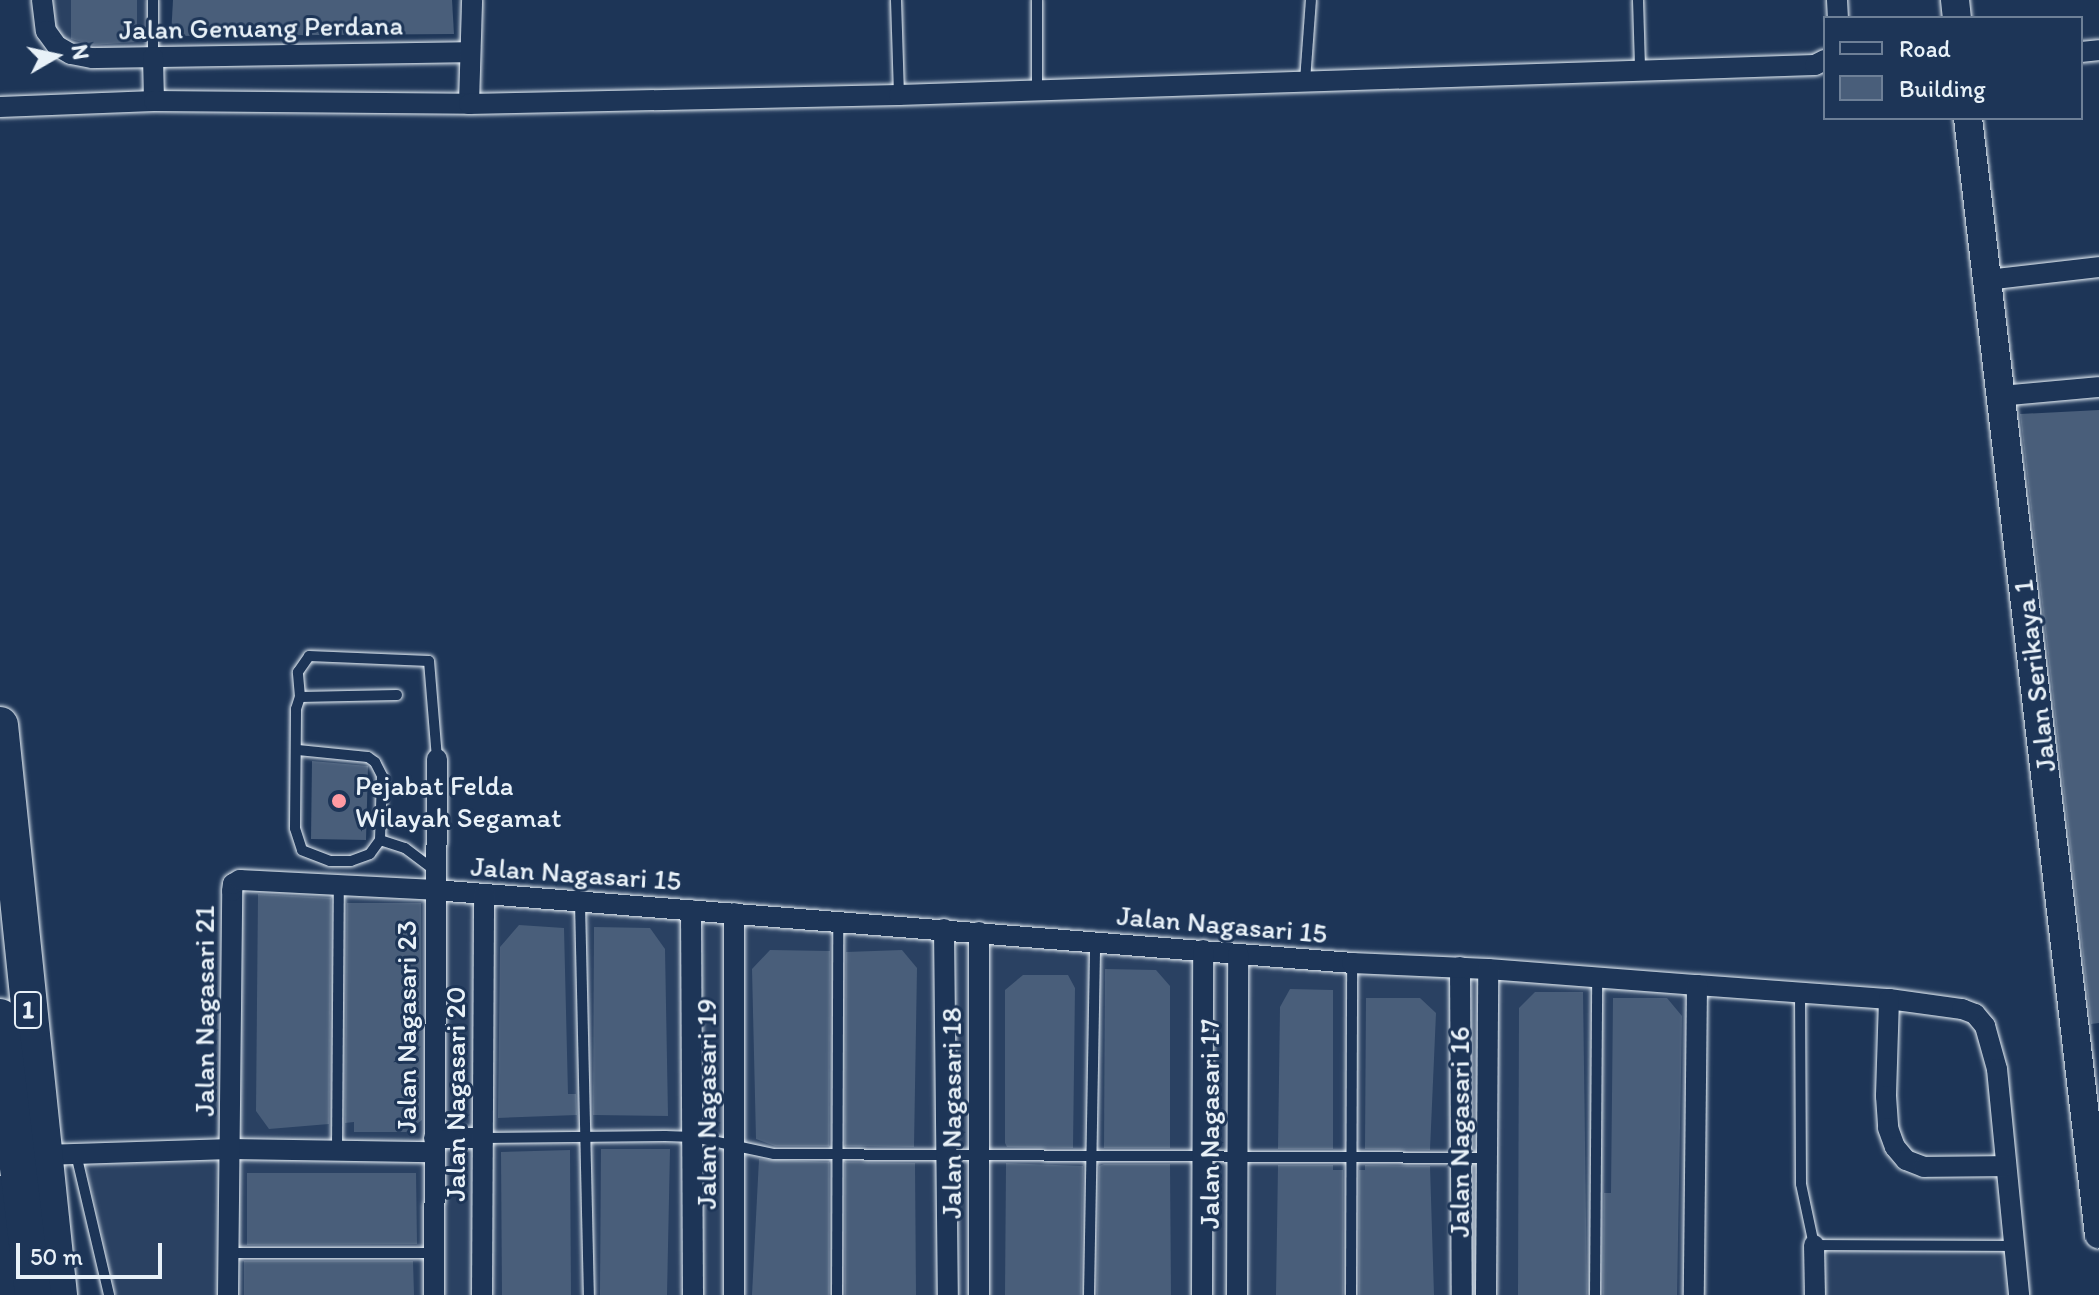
<!DOCTYPE html>
<html>
<head>
<meta charset="utf-8">
<style>
	body { margin:0 }
	#map { position:relative; width:2099px; height:1295px; overflow:hidden; background:#1d3557; font-family:Itim,sans-serif }
	div>[style] { position:absolute }
	.built>* { inset:0; background:#2a4162 }
	.building>* { inset:0; background:#495e7a }
	.roads { filter:drop-shadow(0 0 2px #e8f1f8) drop-shadow(0 0 2px #e8f1f8) }
	.lane>* { height:10px; margin:-5px; padding:0 5px; transform-origin:5px; border-radius:5px; background:#1d3557 }
	.street>* { height:20px; margin:-10px; padding:0 10px; transform-origin:10px; border-radius:10px; background:#1d3557 }
	.secondary>* { height:28px; margin:-14px; padding:0 14px; transform-origin:14px; border-radius:14px; background:#1d3557 }
	.highway>* { height:36px; margin:-18px; padding:0 18px; transform-origin:18px; border-radius:18px; background:#1d3557 }
	.dots>* { width:22px; height:22px; translate:-50% -50%; box-sizing:border-box; border:4px solid #1d3557; border-radius:50% }
	span { translate:-50% -50%; white-space:nowrap; text-align:center; line-height:1.15; -webkit-text-stroke:6px #1d3557; paint-order:stroke }
	.shield-label span { padding:2px 6px; background:#1d3557; border:2px solid; border-radius:6px; -webkit-text-stroke-width:0 }
	.shield-label { font-size:26px; color:#e8f1f8; font-weight:700 }
	.street-label { font-size:28px; color:#e8f1f8 }
	.poi-label { font-size:28px; color:#e8f1f8 }
	.left { translate:0 -50%; text-align:left }
	.legend { position:absolute; left:1823px; top:16px; width:260px; height:104px; box-sizing:border-box; background:#1d3557; border:2px solid #6e8097; margin:0; padding:10px 14px; list-style:none; font-size:24px; color:#e8f1f8 }
	.legend li { display:flex; align-items:center; gap:16px; height:40px }
	.legend b { width:40px; border:2px solid #6e8097 }
	.north { position:absolute; left:16px; top:16px; width:80px; height:80px; -webkit-text-stroke:6px #1d3557; paint-order:stroke; rotate:81deg; font-size:22px; font-weight:700; line-height:32px; text-align:center; color:#e8f1f8 }
	.north::after { content:''; display:block; margin:auto; width:28px; height:36px; background:#e8f1f8; clip-path:polygon(50% 0,100% 100%,50% 72%,0 100%) }
	.scale { position:absolute; left:16px; top:1243px; width:146px; height:36px; box-sizing:border-box; border:4px solid #e8f1f8; border-top:0; padding-left:10px; font-size:24px; line-height:28px; white-space:nowrap; color:#e8f1f8; -webkit-text-stroke:6px #1d3557; paint-order:stroke }
</style>
</head>
<body>
<div id="map">
	<div class="built">
		<div style="clip-path:polygon(35px 0,148px 0,147px 63px,67px 61px)"></div>
		<div style="clip-path:polygon(225px 883px,1705px 978px,1702px 1295px,116px 1295px,82px 1145px,225px 1142px)"></div>
		<div style="clip-path:polygon(1806px 1240px,2022px 1240px,2027px 1295px,1808px 1295px)"></div>
	</div>
	<div class="building">
		<div style="clip-path:polygon(71px 0,137px 0,137px 42px,93px 45px,71px 39px)"></div>
		<div style="clip-path:polygon(173px 0,452px 0,454px 34px,171px 36px)"></div>
		<div style="clip-path:polygon(2099px 410px,2099px 1023px,2091px 1024px,2020px 414px)"></div>
		<div style="clip-path:polygon(312px 761px,368px 766px,366px 840px,311px 839px)"></div>
		<div style="clip-path:polygon(258px 894px,331px 898px,329px 1124px,269px 1129px,256px 1111px)"></div>
		<div style="clip-path:polygon(347px 903px,421px 903px,422px 1120px,406px 1132px,354px 1132px,354px 1122px,345px 1123px)"></div>
		<div style="clip-path:polygon(519px 925px,564px 928px,568px 1094px,576px 1094px,577px 1115px,498px 1118px,500px 947px)"></div>
		<div style="clip-path:polygon(594px 927px,650px 928px,665px 949px,668px 1116px,593px 1115px)"></div>
		<div style="clip-path:polygon(770px 950px,830px 951px,829px 1146px,775px 1146px,756px 1139px,752px 969px)"></div>
		<div style="clip-path:polygon(902px 950px,917px 968px,914px 1147px,845px 1146px,846px 952px)"></div>
		<div style="clip-path:polygon(1105px 969px,1156px 970px,1170px 986px,1170px 1148px,1104px 1148px)"></div>
		<div style="clip-path:polygon(1023px 975px,1068px 975px,1075px 988px,1073px 1148px,1007px 1147px,1005px 1143px,1005px 990px)"></div>
		<div style="clip-path:polygon(1290px 989px,1333px 990px,1333px 1149px,1278px 1149px,1280px 1007px)"></div>
		<div style="clip-path:polygon(1535px 992px,1583px 992px,1587px 1295px,1518px 1295px,1519px 1008px)"></div>
		<div style="clip-path:polygon(1366px 998px,1420px 998px,1436px 1013px,1430px 1150px,1365px 1149px)"></div>
		<div style="clip-path:polygon(1613px 998px,1667px 998px,1682px 1016px,1677px 1295px,1603px 1295px,1604px 1193px,1611px 1193px)"></div>
		<div style="clip-path:polygon(601px 1149px,670px 1149px,667px 1295px,600px 1295px)"></div>
		<div style="clip-path:polygon(570px 1150px,571px 1295px,502px 1295px,501px 1152px)"></div>
		<div style="clip-path:polygon(759px 1159px,829px 1162px,829px 1295px,752px 1295px)"></div>
		<div style="clip-path:polygon(845px 1162px,915px 1163px,916px 1295px,845px 1295px)"></div>
		<div style="clip-path:polygon(1006px 1163px,1083px 1166px,1081px 1295px,1005px 1295px)"></div>
		<div style="clip-path:polygon(1104px 1164px,1170px 1164px,1171px 1295px,1097px 1295px,1099px 1166px)"></div>
		<div style="clip-path:polygon(1278px 1165px,1333px 1165px,1333px 1170px,1343px 1170px,1343px 1295px,1276px 1295px)"></div>
		<div style="clip-path:polygon(1365px 1165px,1430px 1166px,1434px 1295px,1359px 1295px,1359px 1170px,1365px 1170px)"></div>
		<div style="clip-path:polygon(247px 1173px,416px 1173px,417px 1244px,247px 1245px)"></div>
		<div style="clip-path:polygon(244px 1261px,413px 1261px,414px 1295px,244px 1295px)"></div>
	</div>
	<div class="roads">
		<div class="lane">
			<div style="left:153px;top:0;width:57px;rotate:90deg"></div>
			<div style="left:896px;top:0;width:95px;rotate:88.2deg"></div>
			<div style="left:1638px;top:0;width:69px;rotate:88.3deg"></div>
			<div style="left:1305px;top:81px;width:81px;rotate:-85.8deg"></div>
			<div style="left:1037px;top:90px;width:90px;rotate:-90deg"></div>
			<div style="left:300px;top:697px;width:25px;rotate:-95deg"></div>
			<div style="left:298px;top:672px;width:19px;rotate:-55deg"></div>
			<div style="left:309px;top:656px;width:120px;rotate:2.4deg"></div>
			<div style="left:429px;top:661px;width:98px;rotate:85.3deg"></div>
			<div style="left:298px;top:750px;width:70px;rotate:5.7deg"></div>
			<div style="left:368px;top:757px;width:9px;rotate:36deg"></div>
			<div style="left:375px;top:762px;width:16px;rotate:63deg"></div>
			<div style="left:382px;top:776px;width:64px;rotate:91.8deg"></div>
			<div style="left:380px;top:840px;width:26px;rotate:18deg"></div>
			<div style="left:405px;top:848px;width:38px;rotate:37deg"></div>
			<div style="left:380px;top:840px;width:17px;rotate:126deg"></div>
			<div style="left:370px;top:854px;width:20px;rotate:160deg"></div>
			<div style="left:351px;top:861px;width:21px;rotate:180deg"></div>
			<div style="left:330px;top:861px;width:30px;rotate:-159deg"></div>
			<div style="left:302px;top:850px;width:23px;rotate:-108deg"></div>
			<div style="left:295px;top:828px;width:119px;rotate:-89.5deg"></div>
			<div style="left:296px;top:709px;width:13px;rotate:-72deg"></div>
			<div style="left:300px;top:697px;width:97px;rotate:-1.2deg"></div>
			<div style="left:580px;top:903px;width:392px;rotate:88.7deg"></div>
			<div style="left:1800px;top:991px;width:193px;rotate:89.7deg"></div>
			<div style="left:1801px;top:1184px;width:62px;rotate:78deg"></div>
			<div style="left:1814px;top:1245px;width:201px;rotate:0.3deg"></div>
			<div style="left:483px;top:1138px;width:182px;rotate:-0.6deg"></div>
			<div style="left:665px;top:1136px;width:29px;rotate:2deg"></div>
			<div style="left:694px;top:1137px;width:82px;rotate:12deg"></div>
			<div style="left:774px;top:1154px;width:713px;rotate:0.32deg"></div>
			<div style="left:337px;top:1150px;width:266px;rotate:-89.6deg"></div>
			<div style="left:76px;top:1154px;width:145px;rotate:76.8deg"></div>
			<div style="left:228px;top:1253px;width:206px"></div>
			<div style="left:837px;top:1295px;width:373px;rotate:-89.8deg"></div>
			<div style="left:1089px;top:1295px;width:354px;rotate:-89deg"></div>
			<div style="left:1351px;top:1295px;width:332px;rotate:-89.8deg"></div>
			<div style="left:1595px;top:1295px;width:317px;rotate:-89.6deg"></div>
		</div>
		<div class="street">
			<div style="left:42px;top:0;width:31px;rotate:83deg"></div>
			<div style="left:46px;top:31px;width:19px;rotate:54deg"></div>
			<div style="left:57px;top:46px;width:16px;rotate:30deg"></div>
			<div style="left:71px;top:54px;width:21px;rotate:11deg"></div>
			<div style="left:92px;top:58px;width:378px;rotate:-0.9deg"></div>
			<div style="left:1837px;top:0;width:18px;rotate:87deg"></div>
			<div style="left:2081px;top:52px;width:18px;rotate:-6deg"></div>
			<div style="left:153px;top:57px;width:44px;rotate:88.7deg"></div>
			<div style="left:469px;top:104px;width:104px;rotate:-88.3deg"></div>
			<div style="left:0;top:107px;width:154px;rotate:-2.2deg"></div>
			<div style="left:154px;top:101px;width:315px;rotate:0.5deg"></div>
			<div style="left:469px;top:104px;width:430px;rotate:-1.2deg"></div>
			<div style="left:899px;top:95px;width:916px;rotate:-1.88deg"></div>
			<div style="left:1815px;top:65px;width:11px;rotate:-27deg"></div>
			<div style="left:1987px;top:280px;width:113px;rotate:-6.6deg"></div>
			<div style="left:2000px;top:396px;width:99px;rotate:-5.2deg"></div>
			<div style="left:691px;top:910px;width:385px;rotate:89.7deg"></div>
			<div style="left:944px;top:929px;width:366px;rotate:89.4deg"></div>
			<div style="left:979px;top:932px;width:363px;rotate:90deg"></div>
			<div style="left:1460px;top:967px;width:328px;rotate:89.7deg"></div>
			<div style="left:1697px;top:985px;width:193px;rotate:4.2deg"></div>
			<div style="left:1889px;top:999px;width:74px;rotate:7.8deg"></div>
			<div style="left:1962px;top:1009px;width:14px;rotate:21deg"></div>
			<div style="left:1975px;top:1014px;width:16px;rotate:50deg"></div>
			<div style="left:1985px;top:1026px;width:45px;rotate:74.4deg"></div>
			<div style="left:1997px;top:1069px;width:227px;rotate:84.4deg"></div>
			<div style="left:1889px;top:999px;width:97px;rotate:91.8deg"></div>
			<div style="left:1886px;top:1096px;width:32px;rotate:86deg"></div>
			<div style="left:1888px;top:1128px;width:20px;rotate:70deg"></div>
			<div style="left:1895px;top:1147px;width:17px;rotate:50deg"></div>
			<div style="left:1906px;top:1160px;width:19px;rotate:21deg"></div>
			<div style="left:1924px;top:1167px;width:82px;rotate:-0.7deg"></div>
			<div style="left:434px;top:1138px;width:49px"></div>
			<div style="left:43px;top:1155px;width:188px;rotate:-1.8deg"></div>
			<div style="left:231px;top:1149px;width:202px;rotate:0.9deg"></div>
			<div style="left:1814px;top:1245px;width:50px;rotate:88.9deg"></div>
			<div style="left:228px;top:1295px;width:404px;rotate:-89.4deg"></div>
			<div style="left:232px;top:891px;width:7px;rotate:-82deg"></div>
			<div style="left:233px;top:884px;width:8px;rotate:-30deg"></div>
			<div style="left:240px;top:880px;width:195px;rotate:2.9deg"></div>
			<div style="left:435px;top:890px;width:920px;rotate:4.55deg"></div>
			<div style="left:1352px;top:963px;width:136px;rotate:2.5deg"></div>
			<div style="left:1488px;top:969px;width:210px;rotate:4.4deg"></div>
			<div style="left:1697px;top:985px;width:310px;rotate:90.6deg"></div>
			<div style="left:434px;top:1295px;width:536px;rotate:-89.68deg"></div>
			<div style="left:482px;top:1295px;width:401px;rotate:-89.7deg"></div>
			<div style="left:734px;top:1295px;width:382px;rotate:-90deg"></div>
			<div style="left:1202px;top:1295px;width:345px;rotate:-89.8deg"></div>
			<div style="left:1237px;top:1295px;width:341px;rotate:-89.8deg"></div>
			<div style="left:1486px;top:1295px;width:326px;rotate:-89.6deg"></div>
		</div>
		<div class="secondary">
			<div style="left:1955px;top:0;width:18px;rotate:84deg"></div>
			<div style="left:1968px;top:118px;width:1124px;rotate:83.31deg"></div>
			<div style="left:0;top:1190px;width:105px;rotate:85.1deg"></div>
		</div>
		<div class="highway">
			<div style="left:0;top:725px;width:573px;rotate:84.09deg"></div>
			<div style="left:0;top:1017px;width:280px;rotate:83.2deg"></div>
		</div>
	</div>
	<div class="dots">
		<div style="left:339px;top:801px;background:#ff9aa2"></div>
	</div>
	<div class="shield-label">
		<span style="left:28px;top:1010px">1</span>
	</div>
	<div class="street-label">
		<span style="left:261px;top:27px;rotate:-1deg">Jalan Genuang Perdana</span>
		<span style="left:2034px;top:676px;rotate:-97deg">Jalan Serikaya 1</span>
		<span style="left:576px;top:873px;rotate:4deg">Jalan Nagasari 15</span>
		<span style="left:1222px;top:924px;rotate:5deg">Jalan Nagasari 15</span>
		<span style="left:204px;top:1011px;rotate:-90deg">Jalan Nagasari 21</span>
		<span style="left:406px;top:1027px;rotate:-90deg">Jalan Nagasari 23</span>
		<span style="left:455px;top:1094px;rotate:-90deg">Jalan Nagasari 20</span>
		<span style="left:706px;top:1104px;rotate:-90deg">Jalan Nagasari 19</span>
		<span style="left:951px;top:1113px;rotate:-90deg">Jalan Nagasari 18</span>
		<span style="left:1209px;top:1124px;rotate:-90deg">Jalan Nagasari 17</span>
		<span style="left:1459px;top:1132px;rotate:-90deg">Jalan Nagasari 16</span>
	</div>
	<div class="poi-label">
		<span class="left" style="left:355px;top:801px">Pejabat Felda<br>Wilayah Segamat</span>
	</div>
	<ul class="legend">
	<li><b style="height:10px;background:#1d3557"></b>Road</li>
	<li><b style="height:22px;background:#495e7a"></b>Building</li>
	</ul>
	<div class="north">N</div>
	<div class="scale">50 m</div>
</div>
</body>
</html>
